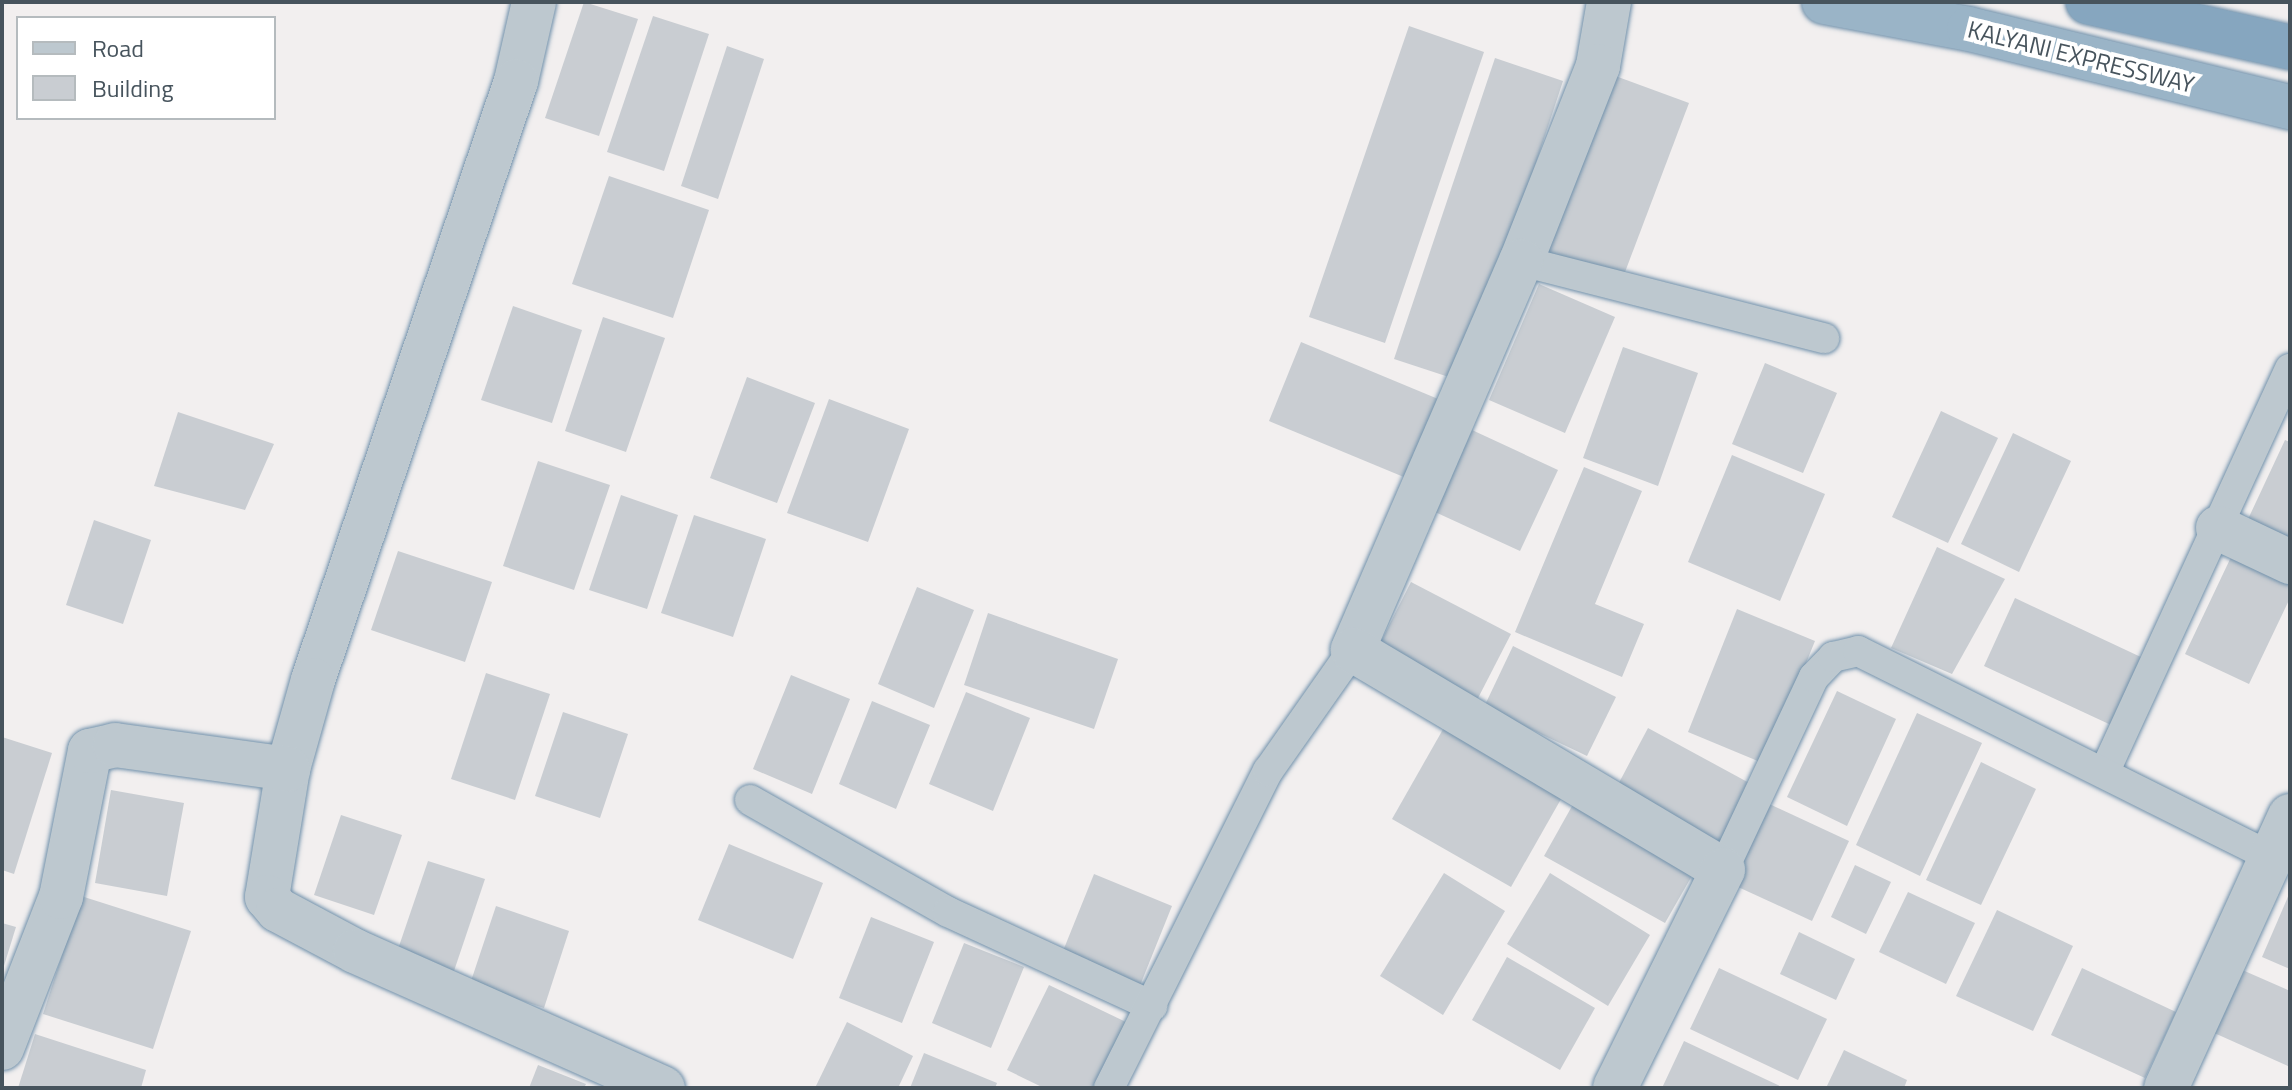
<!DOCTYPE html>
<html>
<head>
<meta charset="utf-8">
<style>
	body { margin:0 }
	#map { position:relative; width:2292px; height:1090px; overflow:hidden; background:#f2efef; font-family:"Titillium Web",sans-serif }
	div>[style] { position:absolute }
	.building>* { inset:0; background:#c9cdd2 }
	.roads { filter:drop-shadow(0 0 2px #7191ab) drop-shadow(0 0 2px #7191ab) }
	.service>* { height:30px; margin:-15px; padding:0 15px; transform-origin:15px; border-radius:15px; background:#bdc8cf }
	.minor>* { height:44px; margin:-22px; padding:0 22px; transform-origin:22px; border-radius:22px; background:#bdc8cf }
	.trunk>* { height:44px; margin:-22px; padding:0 22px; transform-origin:22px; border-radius:22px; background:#9ab4c7 }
	.motorway>* { height:44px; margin:-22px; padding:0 22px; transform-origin:22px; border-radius:22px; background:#86a6bf }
	span { translate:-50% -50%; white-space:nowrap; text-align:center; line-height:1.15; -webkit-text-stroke:8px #fff; paint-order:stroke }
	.street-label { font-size:24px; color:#47545d }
	.frame { position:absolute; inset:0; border:4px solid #47545d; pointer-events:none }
	.legend { position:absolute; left:16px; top:16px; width:260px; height:104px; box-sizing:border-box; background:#fff; border:2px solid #b5bbbe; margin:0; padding:10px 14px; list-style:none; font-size:24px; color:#47545d }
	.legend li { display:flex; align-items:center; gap:16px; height:40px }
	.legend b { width:40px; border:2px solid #b5bbbe }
</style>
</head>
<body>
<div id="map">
	<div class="building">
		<div style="clip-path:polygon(584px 2px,638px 19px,599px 136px,545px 118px)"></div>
		<div style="clip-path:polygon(653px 16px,709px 34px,664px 171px,607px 152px)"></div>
		<div style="clip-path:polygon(1409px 26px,1484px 52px,1385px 343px,1309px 317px)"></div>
		<div style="clip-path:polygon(727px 46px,764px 59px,718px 199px,681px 186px)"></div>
		<div style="clip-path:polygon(1495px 58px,1563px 81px,1464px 382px,1394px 359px)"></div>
		<div style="clip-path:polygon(1610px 74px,1689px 103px,1622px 280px,1542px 259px)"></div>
		<div style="clip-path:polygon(609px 176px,709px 210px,673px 318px,572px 284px)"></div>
		<div style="clip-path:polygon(1539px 284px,1615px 317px,1565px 433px,1489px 400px)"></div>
		<div style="clip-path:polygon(513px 306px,582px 330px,552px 423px,481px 400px)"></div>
		<div style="clip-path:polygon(603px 317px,665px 338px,626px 452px,565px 431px)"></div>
		<div style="clip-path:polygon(1301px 342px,1443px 401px,1411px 480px,1269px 421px)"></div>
		<div style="clip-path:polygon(1623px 347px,1698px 373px,1658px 486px,1583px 458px)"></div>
		<div style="clip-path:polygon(1765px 363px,1837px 393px,1803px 473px,1732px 444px)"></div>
		<div style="clip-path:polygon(747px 377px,815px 403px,777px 503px,710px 478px)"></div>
		<div style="clip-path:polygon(829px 399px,909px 429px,868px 542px,787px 513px)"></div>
		<div style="clip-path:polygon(1941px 411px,1998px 438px,1948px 543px,1892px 517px)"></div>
		<div style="clip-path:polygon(178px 412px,274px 444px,245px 510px,154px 486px)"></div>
		<div style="clip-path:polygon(1472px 430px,1558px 470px,1520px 551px,1435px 512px)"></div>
		<div style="clip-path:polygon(2013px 433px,2071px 461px,2019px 572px,1961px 544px)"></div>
		<div style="clip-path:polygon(2285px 440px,2290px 442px,2290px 554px,2242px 532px)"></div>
		<div style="clip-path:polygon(1732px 455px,1825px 494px,1780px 601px,1688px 562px)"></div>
		<div style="clip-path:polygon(538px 461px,610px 485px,574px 590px,503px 566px)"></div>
		<div style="clip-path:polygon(1584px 467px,1642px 491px,1595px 604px,1644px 624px,1622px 677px,1515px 632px)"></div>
		<div style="clip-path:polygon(621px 495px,678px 515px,647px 609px,589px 590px)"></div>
		<div style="clip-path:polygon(694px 515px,766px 539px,733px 637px,661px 613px)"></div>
		<div style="clip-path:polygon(94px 520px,151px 540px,123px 624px,66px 605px)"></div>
		<div style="clip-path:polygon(1937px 547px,2005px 579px,1952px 674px,1891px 648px)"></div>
		<div style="clip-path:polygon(398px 551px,492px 582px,465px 662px,371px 630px)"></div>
		<div style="clip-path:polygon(2232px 555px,2290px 583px,2290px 598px,2249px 684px,2185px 654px)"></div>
		<div style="clip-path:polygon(1411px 582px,1511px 634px,1476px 702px,1376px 651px)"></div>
		<div style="clip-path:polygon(917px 587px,974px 610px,934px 708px,878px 684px)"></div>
		<div style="clip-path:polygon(2015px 598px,2143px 658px,2111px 725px,1984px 666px)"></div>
		<div style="clip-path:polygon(1737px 609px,1815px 641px,1765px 764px,1688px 732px)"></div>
		<div style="clip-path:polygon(988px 613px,1118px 659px,1094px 729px,964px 685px)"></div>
		<div style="clip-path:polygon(1513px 646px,1616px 697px,1587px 756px,1484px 707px)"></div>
		<div style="clip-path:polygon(486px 673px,550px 694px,515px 800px,451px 779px)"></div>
		<div style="clip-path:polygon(791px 675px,850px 699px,812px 794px,753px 769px)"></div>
		<div style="clip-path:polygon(1837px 691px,1896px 719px,1847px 826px,1787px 797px)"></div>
		<div style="clip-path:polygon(966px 692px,1030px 718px,993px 811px,929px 784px)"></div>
		<div style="clip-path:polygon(872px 701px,930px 725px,896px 809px,839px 784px)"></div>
		<div style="clip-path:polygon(563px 712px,628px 734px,600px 818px,535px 796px)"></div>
		<div style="clip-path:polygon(1917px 713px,1982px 743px,1920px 876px,1856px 845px)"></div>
		<div style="clip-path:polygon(1446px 724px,1565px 792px,1511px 887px,1392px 819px)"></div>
		<div style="clip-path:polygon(1648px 728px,1753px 785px,1718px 851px,1613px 794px)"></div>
		<div style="clip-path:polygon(2px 737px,52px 753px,14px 874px,2px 870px)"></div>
		<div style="clip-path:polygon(1981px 762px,2036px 789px,1981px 905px,1926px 880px)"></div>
		<div style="clip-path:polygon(111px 790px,184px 803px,167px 896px,95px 883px)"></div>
		<div style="clip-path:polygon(1576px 799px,1697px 867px,1665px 923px,1544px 856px)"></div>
		<div style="clip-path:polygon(1763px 801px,1849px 841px,1812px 921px,1725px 881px)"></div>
		<div style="clip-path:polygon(341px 815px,402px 835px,374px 915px,314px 895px)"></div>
		<div style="clip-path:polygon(729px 844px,823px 883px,793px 959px,698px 920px)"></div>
		<div style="clip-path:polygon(428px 861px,485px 879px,454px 971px,397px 952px)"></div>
		<div style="clip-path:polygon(1855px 865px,1891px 882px,1866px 934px,1831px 917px)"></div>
		<div style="clip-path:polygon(1444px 873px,1505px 911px,1443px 1015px,1380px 976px)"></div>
		<div style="clip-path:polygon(1550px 873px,1650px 935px,1608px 1006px,1507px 944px)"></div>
		<div style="clip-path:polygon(1094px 874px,1172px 906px,1139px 988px,1061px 956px)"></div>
		<div style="clip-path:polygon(1908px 892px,1975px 923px,1946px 984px,1879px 952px)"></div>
		<div style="clip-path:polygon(2290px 892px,2290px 969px,2262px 957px)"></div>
		<div style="clip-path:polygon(81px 896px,191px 931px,153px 1049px,43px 1014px)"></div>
		<div style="clip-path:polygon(496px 906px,569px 931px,544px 1008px,470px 984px)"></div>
		<div style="clip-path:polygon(1997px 910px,2073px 946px,2033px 1031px,1956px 996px)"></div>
		<div style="clip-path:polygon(871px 917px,934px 942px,902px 1023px,839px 998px)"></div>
		<div style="clip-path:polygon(2px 923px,16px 927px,3px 969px,2px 969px)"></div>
		<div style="clip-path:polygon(1799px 932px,1855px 959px,1836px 1000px,1780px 974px)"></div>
		<div style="clip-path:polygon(964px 943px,1024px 967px,991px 1048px,932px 1023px)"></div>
		<div style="clip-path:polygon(1507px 957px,1595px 1008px,1560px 1070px,1472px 1020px)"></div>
		<div style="clip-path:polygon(1719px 968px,1827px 1019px,1798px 1080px,1690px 1029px)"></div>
		<div style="clip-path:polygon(2082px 968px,2176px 1012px,2145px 1078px,2051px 1035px)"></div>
		<div style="clip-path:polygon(2240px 969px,2290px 991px,2290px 1067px,2212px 1032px)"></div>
		<div style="clip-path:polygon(1049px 985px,1128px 1023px,1096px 1088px,1044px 1088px,1007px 1070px)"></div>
		<div style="clip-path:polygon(847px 1022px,913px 1056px,898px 1088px,815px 1088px)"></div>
		<div style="clip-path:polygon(35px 1034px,146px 1070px,141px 1088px,18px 1088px)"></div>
		<div style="clip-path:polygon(1684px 1041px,1784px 1088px,1662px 1088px)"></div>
		<div style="clip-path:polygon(1844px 1050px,1907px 1080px,1904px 1088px,1826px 1088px)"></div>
		<div style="clip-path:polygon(924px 1053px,997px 1083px,995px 1088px,910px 1088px)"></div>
		<div style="clip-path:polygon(538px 1065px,586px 1084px,584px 1088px,529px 1088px)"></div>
	</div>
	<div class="roads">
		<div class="service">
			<div style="left:1521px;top:261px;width:313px;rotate:14.3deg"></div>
			<div style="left:2104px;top:773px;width:445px;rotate:-65.3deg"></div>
			<div style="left:750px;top:800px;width:227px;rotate:29.5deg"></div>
			<div style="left:948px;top:912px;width:225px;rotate:24.7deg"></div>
			<div style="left:1723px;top:870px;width:213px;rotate:-64.8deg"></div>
			<div style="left:1814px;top:677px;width:28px;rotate:-46deg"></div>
			<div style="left:1833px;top:657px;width:26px;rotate:-13deg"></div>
			<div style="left:1858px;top:651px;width:462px;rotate:26.5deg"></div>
			<div style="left:1109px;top:1088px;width:355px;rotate:-63.4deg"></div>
			<div style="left:1268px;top:771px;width:148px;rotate:-54.9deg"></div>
		</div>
		<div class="minor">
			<div style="left:534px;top:2px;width:81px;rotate:102.8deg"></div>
			<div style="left:516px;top:81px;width:632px;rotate:108.72deg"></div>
			<div style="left:313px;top:680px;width:92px;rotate:105.7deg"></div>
			<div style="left:288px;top:769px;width:130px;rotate:99.3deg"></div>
			<div style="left:267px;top:897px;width:17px;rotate:50deg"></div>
			<div style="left:278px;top:910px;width:87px;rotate:28deg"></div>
			<div style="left:355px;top:951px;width:337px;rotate:24deg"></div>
			<div style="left:1609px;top:2px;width:65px;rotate:99.8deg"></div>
			<div style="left:1598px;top:66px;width:210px;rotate:111.5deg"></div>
			<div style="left:1521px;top:261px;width:424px;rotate:113.4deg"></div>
			<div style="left:1353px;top:650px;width:430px;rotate:30.7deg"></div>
			<div style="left:1723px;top:870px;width:243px;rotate:116.4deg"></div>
			<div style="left:2218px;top:528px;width:80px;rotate:25.3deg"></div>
			<div style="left:2px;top:1048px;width:162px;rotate:-68.7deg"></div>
			<div style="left:61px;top:897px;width:149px;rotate:-78.8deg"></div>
			<div style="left:90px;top:751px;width:26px;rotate:-13deg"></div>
			<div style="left:115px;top:745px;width:175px;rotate:7.9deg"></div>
			<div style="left:2166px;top:1088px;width:299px;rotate:-65.5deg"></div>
		</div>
		<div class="trunk">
			<div style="left:1824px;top:2px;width:147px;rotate:10.5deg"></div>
			<div style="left:1969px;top:29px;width:330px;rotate:13.7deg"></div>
		</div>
		<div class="motorway">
			<div style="left:2088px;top:2px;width:207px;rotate:12.6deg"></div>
		</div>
	</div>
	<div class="street-label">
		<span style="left:2081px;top:57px;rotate:14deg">KALYANI EXPRESSWAY</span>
	</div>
	<div class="frame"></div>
	<ul class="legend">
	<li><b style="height:10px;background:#bdc8cf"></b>Road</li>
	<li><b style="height:22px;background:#c9cdd2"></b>Building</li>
	</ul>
</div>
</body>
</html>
